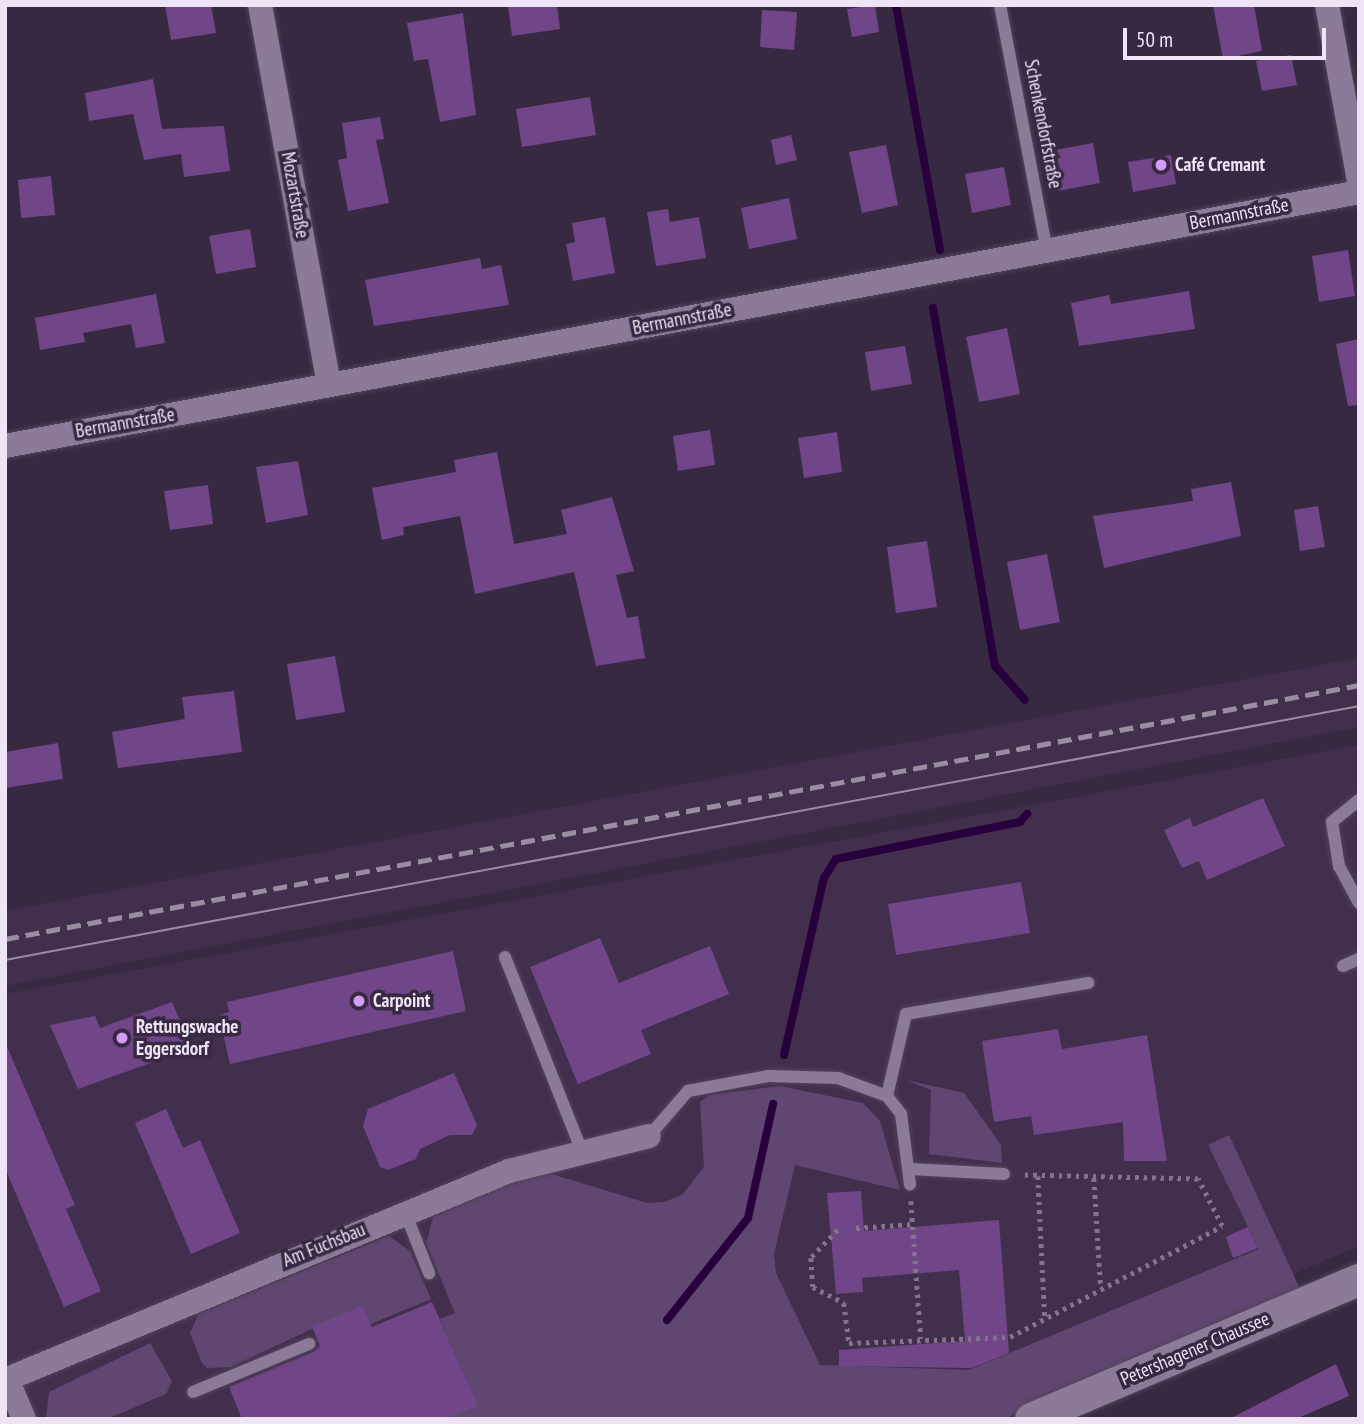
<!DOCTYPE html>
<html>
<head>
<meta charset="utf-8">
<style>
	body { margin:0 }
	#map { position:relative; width:1364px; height:1424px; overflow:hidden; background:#382942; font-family:"PT Sans Narrow",sans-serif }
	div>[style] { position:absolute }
	.built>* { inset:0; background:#422f4e }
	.green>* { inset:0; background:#604771 }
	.stream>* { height:8px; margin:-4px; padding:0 4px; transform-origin:4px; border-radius:4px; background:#28003c }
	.building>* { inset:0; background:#704689 }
	.path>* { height:4.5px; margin-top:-2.25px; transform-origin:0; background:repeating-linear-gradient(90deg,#82758b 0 3.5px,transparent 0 8.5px) }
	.roads { filter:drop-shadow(0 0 2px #514459) drop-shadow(0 0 2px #514459) }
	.service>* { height:12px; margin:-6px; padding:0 6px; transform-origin:6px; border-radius:6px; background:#8c7b98 }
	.minor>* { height:24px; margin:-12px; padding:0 12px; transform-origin:12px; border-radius:12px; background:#8c7b98 }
	.tertiary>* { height:32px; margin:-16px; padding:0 16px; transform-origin:16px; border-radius:16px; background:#8c7b98 }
	.tram>* { height:2px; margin:-1px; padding:0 1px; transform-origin:1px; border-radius:1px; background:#998da1 }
	.rail>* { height:5px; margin-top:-2.5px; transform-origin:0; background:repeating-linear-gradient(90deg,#998da1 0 14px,transparent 0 21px) }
	.dots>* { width:19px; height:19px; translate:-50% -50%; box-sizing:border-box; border:4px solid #382942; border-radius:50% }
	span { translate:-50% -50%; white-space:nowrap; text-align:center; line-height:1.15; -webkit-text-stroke:7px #382942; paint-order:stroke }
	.street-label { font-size:19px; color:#eee4f5 }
	.poi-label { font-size:19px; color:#eee4f5; font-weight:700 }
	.left { translate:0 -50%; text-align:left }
	.frame { position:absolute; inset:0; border:7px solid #eee4f5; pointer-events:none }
	.scale { position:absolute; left:1123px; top:28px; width:203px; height:32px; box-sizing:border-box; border:4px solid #eee4f5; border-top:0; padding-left:9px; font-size:21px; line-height:24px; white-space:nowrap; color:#eee4f5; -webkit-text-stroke:5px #382942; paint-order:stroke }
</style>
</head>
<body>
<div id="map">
	<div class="built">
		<div style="clip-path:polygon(1359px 658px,1359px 727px,5px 986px,5px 911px)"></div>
		<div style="clip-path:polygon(1359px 745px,1359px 1246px,954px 1419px,5px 1419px,5px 994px)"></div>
	</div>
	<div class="green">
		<div style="clip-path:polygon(906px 1080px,964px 1093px,1001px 1145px,1002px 1163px,929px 1154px,931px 1090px)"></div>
		<div style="clip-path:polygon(780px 1086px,863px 1103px,880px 1121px,900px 1190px,795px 1165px,774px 1254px,776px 1273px,820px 1365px,969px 1370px,1259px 1249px,1208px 1145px,1229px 1135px,1302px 1293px,1004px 1419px,444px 1419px,477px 1405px,440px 1319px,455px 1313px,426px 1243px,435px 1211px,527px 1173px,545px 1172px,647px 1203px,665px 1202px,683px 1194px,704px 1167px,700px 1102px,710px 1095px)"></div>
		<div style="clip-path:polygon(389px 1236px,410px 1251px,431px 1299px,371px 1324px,363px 1305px,231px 1367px,207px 1368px,202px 1363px,190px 1333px,199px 1313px)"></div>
		<div style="clip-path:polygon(150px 1343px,172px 1381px,166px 1394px,107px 1419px,46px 1419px,49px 1392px)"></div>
	</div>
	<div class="stream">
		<div style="left:896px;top:5px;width:249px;rotate:79.8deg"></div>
		<div style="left:933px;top:308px;width:363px;rotate:80.2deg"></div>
		<div style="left:995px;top:666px;width:45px;rotate:48.6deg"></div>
		<div style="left:784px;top:1055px;width:181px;rotate:-77.3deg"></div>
		<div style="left:824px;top:878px;width:22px;rotate:-58deg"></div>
		<div style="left:836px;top:859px;width:188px;rotate:-11.4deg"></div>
		<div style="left:1020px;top:822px;width:11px;rotate:-49deg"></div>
		<div style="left:667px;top:1320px;width:130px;rotate:-51.5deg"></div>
		<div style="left:748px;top:1218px;width:117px;rotate:-77.6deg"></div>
	</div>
	<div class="building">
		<div style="clip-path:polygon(165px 5px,211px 5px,216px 33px,171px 40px)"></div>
		<div style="clip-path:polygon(508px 5px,557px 5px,560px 29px,512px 36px)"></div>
		<div style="clip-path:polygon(875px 5px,879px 32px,852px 37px,847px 9px)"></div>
		<div style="clip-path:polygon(1213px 5px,1254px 5px,1262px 51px,1223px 59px)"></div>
		<div style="clip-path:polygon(762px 10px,797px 12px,794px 50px,760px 47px)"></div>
		<div style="clip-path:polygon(463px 13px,476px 115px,440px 122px,428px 59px,414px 61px,407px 23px)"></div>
		<div style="clip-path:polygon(1291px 55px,1297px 85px,1262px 91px,1256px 61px)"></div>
		<div style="clip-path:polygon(153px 79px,162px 129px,224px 126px,230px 171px,184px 177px,181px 154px,144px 160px,133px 114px,89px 121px,85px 93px)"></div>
		<div style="clip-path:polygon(590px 97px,596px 135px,522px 147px,516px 109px)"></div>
		<div style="clip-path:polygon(380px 117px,384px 139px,376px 140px,389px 203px,348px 211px,338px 160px,347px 158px,342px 123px)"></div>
		<div style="clip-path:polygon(791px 135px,797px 160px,776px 165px,771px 140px)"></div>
		<div style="clip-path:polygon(1093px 143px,1100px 183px,1058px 191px,1050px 151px)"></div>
		<div style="clip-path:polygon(886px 145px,898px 205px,862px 213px,849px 152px)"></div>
		<div style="clip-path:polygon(1171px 155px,1176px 184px,1133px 192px,1128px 162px)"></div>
		<div style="clip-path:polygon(1004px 167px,1011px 205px,972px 213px,965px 174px)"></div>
		<div style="clip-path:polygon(51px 176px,55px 215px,21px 218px,18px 180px)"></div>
		<div style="clip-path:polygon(789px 198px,797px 239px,749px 249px,741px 208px)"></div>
		<div style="clip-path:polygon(668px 209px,670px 222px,699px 217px,706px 258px,656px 266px,647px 212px)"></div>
		<div style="clip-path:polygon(605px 217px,615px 273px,573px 281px,566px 244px,575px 242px,572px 223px)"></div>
		<div style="clip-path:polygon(250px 229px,256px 267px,216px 274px,209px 236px)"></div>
		<div style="clip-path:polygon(1348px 250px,1355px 296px,1319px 302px,1312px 256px)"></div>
		<div style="clip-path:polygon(480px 258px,482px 269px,501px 265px,509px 305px,374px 326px,365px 280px)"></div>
		<div style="clip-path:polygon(1189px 291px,1195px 329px,1079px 346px,1071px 303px,1109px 295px,1111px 304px)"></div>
		<div style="clip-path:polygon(156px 294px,165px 343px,136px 348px,131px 324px,83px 333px,85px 342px,40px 350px,35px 318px)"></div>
		<div style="clip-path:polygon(1007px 328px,1020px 394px,979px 402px,966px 337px)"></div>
		<div style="clip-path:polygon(1359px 339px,1359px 405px,1348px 406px,1336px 344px)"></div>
		<div style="clip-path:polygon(905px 346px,912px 384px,871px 391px,865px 352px)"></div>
		<div style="clip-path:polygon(710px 430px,715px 465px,678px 471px,673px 436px)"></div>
		<div style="clip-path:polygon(837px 432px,842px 472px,804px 478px,798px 438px)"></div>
		<div style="clip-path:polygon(497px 452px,514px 544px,567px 534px,561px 510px,612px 497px,634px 571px,616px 575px,627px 618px,638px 616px,645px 658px,596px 666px,574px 572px,475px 594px,460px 516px,403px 527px,404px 535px,382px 540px,372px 488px,456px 472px,454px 460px)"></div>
		<div style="clip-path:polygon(298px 461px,308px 515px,266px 523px,256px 467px)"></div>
		<div style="clip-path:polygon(1231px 482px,1241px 536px,1104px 568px,1093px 516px,1193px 501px,1191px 489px)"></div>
		<div style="clip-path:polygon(208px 485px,213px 524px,170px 530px,164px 491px)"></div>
		<div style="clip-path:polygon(1318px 506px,1325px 547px,1300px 551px,1294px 510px)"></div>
		<div style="clip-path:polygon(927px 541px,937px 607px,896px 613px,887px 547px)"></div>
		<div style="clip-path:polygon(1047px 554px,1060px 622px,1020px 630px,1007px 562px)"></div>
		<div style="clip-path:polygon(335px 656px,345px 712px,296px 720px,287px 664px)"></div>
		<div style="clip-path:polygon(234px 691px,242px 752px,118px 768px,112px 732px,185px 719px,182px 697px)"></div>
		<div style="clip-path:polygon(58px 743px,63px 779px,5px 788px,5px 752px)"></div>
		<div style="clip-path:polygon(1263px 798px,1285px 846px,1207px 880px,1199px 861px,1182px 868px,1164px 830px,1190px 818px,1193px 827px)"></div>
		<div style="clip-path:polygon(1021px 882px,1030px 933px,896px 955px,888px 904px)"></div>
		<div style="clip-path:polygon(600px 938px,619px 983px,710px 946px,729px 994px,641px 1030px,651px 1054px,578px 1084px,530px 967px)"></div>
		<div style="clip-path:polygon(453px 951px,466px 1011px,230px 1064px,219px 1015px,229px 1012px,227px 1002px)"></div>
		<div style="clip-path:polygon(172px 1002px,192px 1048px,78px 1089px,50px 1025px,95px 1016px,100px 1028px)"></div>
		<div style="clip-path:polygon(1058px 1029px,1062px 1049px,1147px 1035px,1167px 1161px,1124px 1161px,1123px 1122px,1034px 1135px,1031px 1116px,994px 1122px,982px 1041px)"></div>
		<div style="clip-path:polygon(5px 1042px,75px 1205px,66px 1209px,101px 1291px,64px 1307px,5px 1168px)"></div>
		<div style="clip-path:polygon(454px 1073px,477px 1125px,472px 1135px,450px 1135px,420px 1149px,416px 1159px,388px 1170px,380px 1167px,363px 1126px,368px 1109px)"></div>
		<div style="clip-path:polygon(166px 1109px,183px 1148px,200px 1140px,240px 1233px,191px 1254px,135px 1123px)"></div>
		<div style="clip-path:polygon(861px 1191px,864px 1231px,999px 1220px,1009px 1353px,972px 1368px,839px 1366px,839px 1350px,965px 1341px,959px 1270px,862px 1278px,863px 1292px,836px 1294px,827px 1193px)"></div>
		<div style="clip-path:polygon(1248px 1227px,1258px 1248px,1233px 1258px,1226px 1237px)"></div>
		<div style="clip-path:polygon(432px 1302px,478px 1406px,444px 1419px,242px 1419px,229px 1387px,313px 1352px,320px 1346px,312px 1327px,363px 1305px,372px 1327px)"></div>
		<div style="clip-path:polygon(1336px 1364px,1349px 1396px,1296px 1419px,1229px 1419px)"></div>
	</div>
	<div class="path">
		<div style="left:1038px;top:1176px;width:142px;rotate:87.2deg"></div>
		<div style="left:1094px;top:1178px;width:111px;rotate:86.4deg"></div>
		<div style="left:911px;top:1201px;width:138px;rotate:85.9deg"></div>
		<div style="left:856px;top:1228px;width:55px;rotate:-4.2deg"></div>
		<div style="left:838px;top:1230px;width:39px;rotate:134deg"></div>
		<div style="left:811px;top:1258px;width:29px;rotate:86deg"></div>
		<div style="left:813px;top:1287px;width:35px;rotate:27deg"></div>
		<div style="left:844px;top:1303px;width:40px;rotate:82.9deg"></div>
		<div style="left:849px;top:1343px;width:161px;rotate:-2.1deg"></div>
		<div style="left:1010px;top:1337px;width:239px;rotate:-27.6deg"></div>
		<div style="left:1222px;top:1226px;width:53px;rotate:-117.1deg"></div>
		<div style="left:1198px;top:1179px;width:175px;rotate:-178.7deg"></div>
	</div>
	<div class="roads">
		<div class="service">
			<div style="left:1000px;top:5px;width:250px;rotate:79.2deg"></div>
			<div style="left:1359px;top:800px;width:35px;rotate:141deg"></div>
			<div style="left:1332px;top:822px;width:45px;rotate:81deg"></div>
			<div style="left:1339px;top:866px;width:42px;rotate:61.6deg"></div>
			<div style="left:505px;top:957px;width:209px;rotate:68.4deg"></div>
			<div style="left:1343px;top:966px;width:17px;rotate:-24deg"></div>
			<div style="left:887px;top:1096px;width:84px;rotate:-77deg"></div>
			<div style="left:906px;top:1014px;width:185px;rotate:-9.7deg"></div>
			<div style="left:649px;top:1136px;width:60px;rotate:-49.1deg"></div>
			<div style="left:688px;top:1091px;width:81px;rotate:-10.6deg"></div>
			<div style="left:768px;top:1076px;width:70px;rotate:1.6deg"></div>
			<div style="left:838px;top:1078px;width:52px;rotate:20.2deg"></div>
			<div style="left:887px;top:1096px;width:23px;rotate:52deg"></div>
			<div style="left:901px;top:1114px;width:71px;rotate:82.7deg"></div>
			<div style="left:910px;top:1169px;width:94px;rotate:3deg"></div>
			<div style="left:405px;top:1212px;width:66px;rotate:68.5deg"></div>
			<div style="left:193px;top:1392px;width:126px;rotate:-22.5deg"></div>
		</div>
		<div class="minor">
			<div style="left:260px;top:5px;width:386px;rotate:79.7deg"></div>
			<div style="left:1327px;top:5px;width:179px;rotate:79.7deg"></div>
			<div style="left:5px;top:446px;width:1378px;rotate:-10.62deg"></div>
			<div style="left:7px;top:1379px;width:43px;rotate:67deg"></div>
			<div style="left:5px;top:1380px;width:546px;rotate:-22.52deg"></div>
			<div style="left:509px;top:1171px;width:144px;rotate:-14deg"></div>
		</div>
		<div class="tertiary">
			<div style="left:1031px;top:1419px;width:356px;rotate:-23deg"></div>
		</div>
	</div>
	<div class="tram">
		<div style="left:5px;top:960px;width:1378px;rotate:-10.62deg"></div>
	</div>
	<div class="rail">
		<div style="left:5px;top:939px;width:1378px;rotate:-10.62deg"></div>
	</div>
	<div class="dots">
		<div style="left:1161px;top:165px;background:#d59bfa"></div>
		<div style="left:359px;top:1001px;background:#d59bfa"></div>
		<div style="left:122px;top:1038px;background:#d59bfa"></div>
	</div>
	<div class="street-label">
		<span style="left:1043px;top:124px;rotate:79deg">Schenkendorfstraße</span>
		<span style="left:295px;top:195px;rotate:80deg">Mozartstraße</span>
		<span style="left:1239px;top:214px;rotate:-11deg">Bermannstraße</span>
		<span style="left:682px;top:319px;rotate:-11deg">Bermannstraße</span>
		<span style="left:125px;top:423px;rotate:-10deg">Bermannstraße</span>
		<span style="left:324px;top:1245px;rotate:-22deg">Am Fuchsbau</span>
		<span style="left:1195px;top:1349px;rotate:-23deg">Petershagener Chaussee</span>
	</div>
	<div class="poi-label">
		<span class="left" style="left:1175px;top:165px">Café Cremant</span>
		<span class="left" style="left:373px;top:1001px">Carpoint</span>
		<span class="left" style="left:136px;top:1038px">Rettungswache<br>Eggersdorf</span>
	</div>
	<div class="frame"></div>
	<div class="scale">50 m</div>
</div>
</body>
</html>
